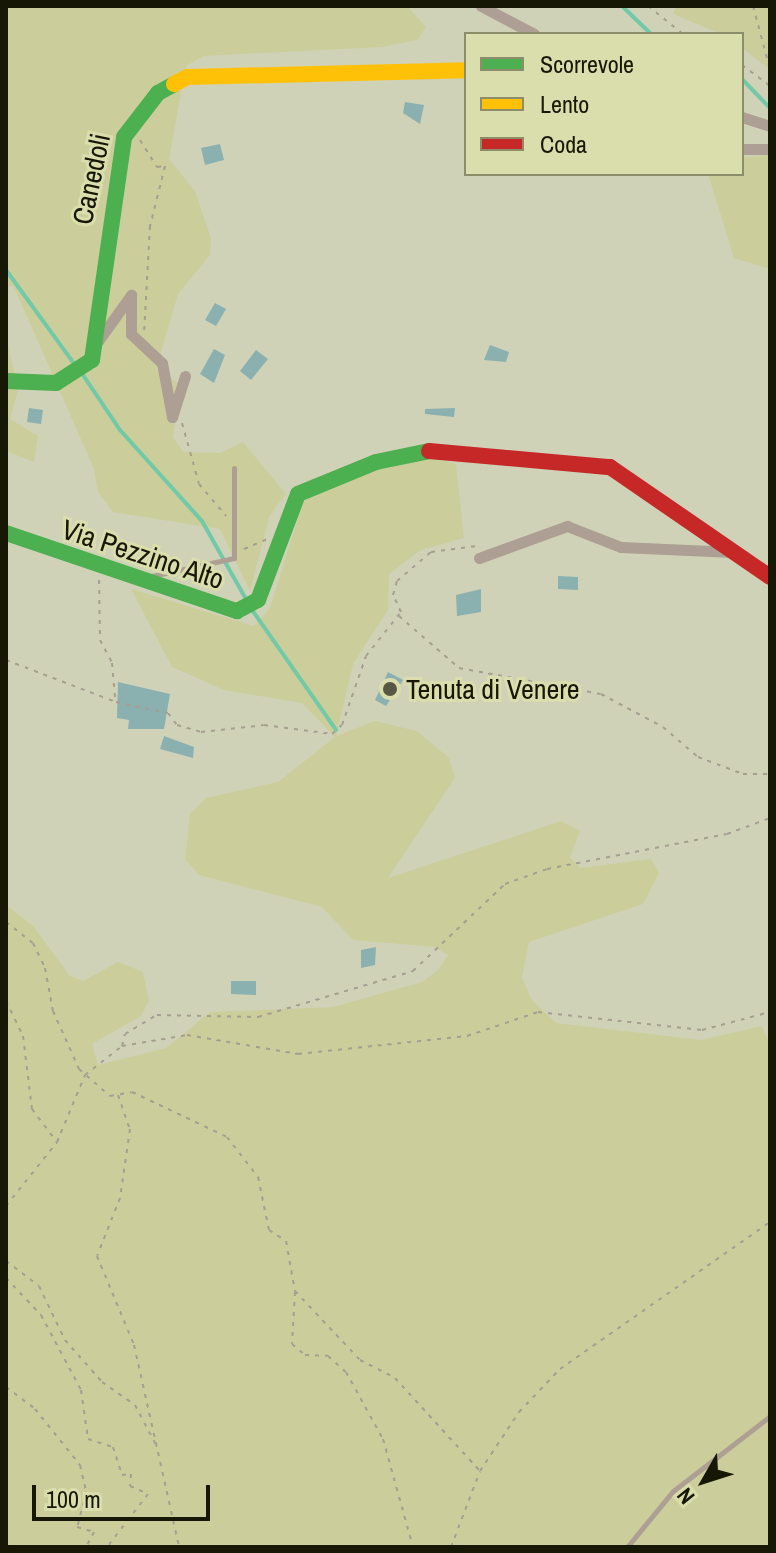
<!DOCTYPE html>
<html>
<head>
<meta charset="utf-8">
<style>
	body { margin:0 }
	#map { position:relative; width:776px; height:1553px; overflow:hidden; background:#d0d2b7; font-family:"Archivo Narrow",sans-serif }
	div>[style] { position:absolute }
	.green>* { inset:0; background:#cbce9a }
	.stream>* { height:4px; margin:-2px; padding:0 2px; transform-origin:2px; border-radius:2px; background:#72c9a8 }
	.building>* { inset:0; background:#8bb0b0 }
	.path>* { height:2px; margin-top:-1px; transform-origin:0; background:repeating-linear-gradient(90deg,#a69e91 0 4px,transparent 0 10px) }
	.lane>* { height:5px; margin:-2.5px; padding:0 2.5px; transform-origin:2.5px; border-radius:2.5px; background:#ad9f93 }
	.street>* { height:11px; margin:-5.5px; padding:0 5.5px; transform-origin:5.5px; border-radius:5.5px; background:#ad9f93 }
	.fast>* { height:16px; margin:-8px; padding:0 8px; transform-origin:8px; border-radius:8px; background:#4caf50 }
	.slow>* { height:16px; margin:-8px; padding:0 8px; transform-origin:8px; border-radius:8px; background:#ffc107 }
	.jam>* { height:16px; margin:-8px; padding:0 8px; transform-origin:8px; border-radius:8px; background:#c62828 }
	.dots>* { width:22px; height:22px; translate:-50% -50%; box-sizing:border-box; border:4px solid #daddac; border-radius:50% }
	span { translate:-50% -50%; white-space:nowrap; text-align:center; line-height:1.15; -webkit-text-stroke:6px #daddac; paint-order:stroke }
	.street-label { font-size:28px; color:#161705 }
	.poi-label { font-size:28px; color:#161705 }
	.left { translate:0 -50%; text-align:left }
	.frame { position:absolute; inset:0; border:8px solid #161705; pointer-events:none }
	.legend { position:absolute; left:464px; top:32px; width:280px; height:144px; box-sizing:border-box; background:#daddac; border:2px solid #8c8e69; margin:0; padding:10px 14px; list-style:none; font-size:24px; color:#161705 }
	.legend li { display:flex; align-items:center; gap:16px; height:40px }
	.legend b { width:40px; border:2px solid #8c8e69 }
	.north { position:absolute; left:664px; top:1441px; width:80px; height:80px; -webkit-text-stroke:6px #daddac; paint-order:stroke; rotate:231deg; font-size:22px; font-weight:700; line-height:32px; text-align:center; color:#161705 }
	.north::after { content:''; display:block; margin:auto; width:28px; height:36px; background:#161705; clip-path:polygon(50% 0,100% 100%,50% 72%,0 100%) }
	.scale { position:absolute; left:32px; top:1485px; width:178px; height:36px; box-sizing:border-box; border:4px solid #161705; border-top:0; padding-left:10px; font-size:24px; line-height:28px; white-space:nowrap; color:#161705; -webkit-text-stroke:6px #daddac; paint-order:stroke }
</style>
</head>
<body>
<div id="map">
	<div class="green">
		<div style="clip-path:polygon(6px 6px,407px 6px,426px 27px,417px 40px,382px 47px,204px 56px,186px 66px,169px 159px,195px 191px,211px 238px,210px 255px,178px 294px,156px 369px,181px 385px,173px 437px,183px 452px,220px 453px,243px 442px,286px 494px,270px 515px,250px 591px,220px 529px,113px 512px,98px 492px,94px 469px,14px 287px,6px 285px)"></div>
		<div style="clip-path:polygon(676px 6px,770px 6px,770px 70px,742px 48px,742px 34px,721px 34px,673px 14px)"></div>
		<div style="clip-path:polygon(770px 155px,770px 269px,734px 258px,708px 174px,742px 174px,742px 157px)"></div>
		<div style="clip-path:polygon(6px 336px,18px 390px,10px 419px,38px 436px,34px 462px,6px 451px)"></div>
		<div style="clip-path:polygon(426px 455px,456px 464px,464px 538px,421px 550px,389px 574px,388px 610px,353px 664px,336px 736px,375px 721px,417px 731px,449px 758px,455px 778px,388px 878px,561px 821px,580px 831px,570px 857px,580px 868px,651px 859px,659px 873px,643px 904px,529px 942px,522px 977px,531px 999px,556px 1023px,701px 1040px,762px 1026px,770px 1045px,770px 1547px,6px 1547px,6px 905px,33px 926px,70px 976px,83px 981px,118px 962px,143px 972px,149px 1001px,141px 1016px,92px 1044px,98px 1065px,166px 1048px,210px 1012px,333px 1007px,422px 982px,438px 970px,448px 955px,435px 947px,353px 940px,322px 907px,199px 875px,185px 859px,190px 814px,206px 798px,278px 782px,335px 737px,302px 703px,224px 690px,172px 667px,131px 589px,254px 626px,270px 608px,303px 502px,334px 483px)"></div>
	</div>
	<div class="stream">
		<div style="left:622px;top:6px;width:40px;rotate:44deg"></div>
		<div style="left:742px;top:79px;width:40px;rotate:46deg"></div>
		<div style="left:6px;top:270px;width:117px;rotate:54deg"></div>
		<div style="left:81px;top:372px;width:70px;rotate:56.1deg"></div>
		<div style="left:120px;top:430px;width:122px;rotate:48deg"></div>
		<div style="left:202px;top:521px;width:90px;rotate:60.6deg"></div>
		<div style="left:250px;top:607px;width:150px;rotate:55deg"></div>
	</div>
	<div class="building">
		<div style="clip-path:polygon(405px 102px,424px 105px,420px 124px,403px 113px)"></div>
		<div style="clip-path:polygon(220px 144px,224px 160px,205px 165px,201px 148px)"></div>
		<div style="clip-path:polygon(215px 303px,226px 309px,216px 326px,205px 320px)"></div>
		<div style="clip-path:polygon(490px 345px,509px 352px,506px 362px,484px 360px)"></div>
		<div style="clip-path:polygon(214px 349px,225px 355px,214px 383px,200px 374px)"></div>
		<div style="clip-path:polygon(256px 350px,268px 359px,251px 380px,240px 371px)"></div>
		<div style="clip-path:polygon(29px 408px,43px 410px,41px 424px,27px 422px)"></div>
		<div style="clip-path:polygon(455px 408px,454px 417px,425px 414px,425px 409px)"></div>
		<div style="clip-path:polygon(558px 576px,578px 577px,578px 590px,558px 589px)"></div>
		<div style="clip-path:polygon(481px 589px,481px 612px,457px 616px,456px 595px)"></div>
		<div style="clip-path:polygon(388px 672px,403px 680px,386px 706px,375px 700px)"></div>
		<div style="clip-path:polygon(118px 682px,170px 694px,164px 729px,128px 729px,129px 720px,117px 718px)"></div>
		<div style="clip-path:polygon(164px 736px,194px 747px,193px 758px,160px 749px)"></div>
		<div style="clip-path:polygon(376px 947px,375px 965px,361px 968px,361px 950px)"></div>
		<div style="clip-path:polygon(231px 981px,256px 981px,256px 995px,231px 994px)"></div>
	</div>
	<div class="path">
		<div style="left:648px;top:6px;width:45px;rotate:38.7deg"></div>
		<div style="left:753px;top:6px;width:65px;rotate:74.9deg"></div>
		<div style="left:742px;top:65px;width:35px;rotate:37deg"></div>
		<div style="left:140px;top:140px;width:32px;rotate:58deg"></div>
		<div style="left:157px;top:167px;width:8px;rotate:-7deg"></div>
		<div style="left:165px;top:166px;width:62px;rotate:104deg"></div>
		<div style="left:150px;top:226px;width:106px;rotate:93.2deg"></div>
		<div style="left:182px;top:423px;width:63px;rotate:74.4deg"></div>
		<div style="left:199px;top:484px;width:42px;rotate:49.8deg"></div>
		<div style="left:244px;top:549px;width:25px;rotate:-23deg"></div>
		<div style="left:99px;top:580px;width:60px;rotate:89deg"></div>
		<div style="left:100px;top:640px;width:26px;rotate:62deg"></div>
		<div style="left:112px;top:663px;width:38px;rotate:85deg"></div>
		<div style="left:399px;top:616px;width:79px;rotate:40.9deg"></div>
		<div style="left:459px;top:668px;width:144px;rotate:10.4deg"></div>
		<div style="left:601px;top:694px;width:70px;rotate:28deg"></div>
		<div style="left:663px;top:727px;width:46px;rotate:40.6deg"></div>
		<div style="left:698px;top:757px;width:48px;rotate:20.7deg"></div>
		<div style="left:743px;top:774px;width:27px"></div>
		<div style="left:6px;top:660px;width:118px;rotate:20.9deg"></div>
		<div style="left:116px;top:702px;width:53px;rotate:11.9deg"></div>
		<div style="left:168px;top:713px;width:15px;rotate:53deg"></div>
		<div style="left:177px;top:725px;width:25px;rotate:16deg"></div>
		<div style="left:201px;top:732px;width:63px;rotate:-6.3deg"></div>
		<div style="left:264px;top:725px;width:69px;rotate:7.5deg"></div>
		<div style="left:332px;top:734px;width:13px;rotate:-42deg"></div>
		<div style="left:342px;top:725px;width:73px;rotate:-70.8deg"></div>
		<div style="left:366px;top:656px;width:56px;rotate:-51.5deg"></div>
		<div style="left:401px;top:612px;width:19px;rotate:-115deg"></div>
		<div style="left:393px;top:595px;width:15px;rotate:-74deg"></div>
		<div style="left:397px;top:581px;width:45px;rotate:-40.5deg"></div>
		<div style="left:431px;top:552px;width:46px;rotate:-7.4deg"></div>
		<div style="left:6px;top:922px;width:34px;rotate:38deg"></div>
		<div style="left:33px;top:943px;width:28px;rotate:64deg"></div>
		<div style="left:45px;top:968px;width:44px;rotate:79.5deg"></div>
		<div style="left:53px;top:1011px;width:64px;rotate:65.9deg"></div>
		<div style="left:79px;top:1069px;width:41px;rotate:41.1deg"></div>
		<div style="left:110px;top:1096px;width:22px;rotate:-10deg"></div>
		<div style="left:132px;top:1092px;width:105px;rotate:25.3deg"></div>
		<div style="left:227px;top:1137px;width:51px;rotate:52.2deg"></div>
		<div style="left:258px;top:1177px;width:54px;rotate:78.3deg"></div>
		<div style="left:269px;top:1230px;width:20px;rotate:33deg"></div>
		<div style="left:286px;top:1241px;width:51px;rotate:79.8deg"></div>
		<div style="left:295px;top:1291px;width:95px;rotate:46.7deg"></div>
		<div style="left:360px;top:1360px;width:39px;rotate:27deg"></div>
		<div style="left:395px;top:1378px;width:126px;rotate:47.6deg"></div>
		<div style="left:6px;top:1001px;width:39px;rotate:64deg"></div>
		<div style="left:23px;top:1036px;width:74px;rotate:83deg"></div>
		<div style="left:32px;top:1109px;width:40px;rotate:53deg"></div>
		<div style="left:122px;top:1046px;width:12px;rotate:-76deg"></div>
		<div style="left:125px;top:1034px;width:37px;rotate:-31deg"></div>
		<div style="left:157px;top:1015px;width:101px;rotate:1.1deg"></div>
		<div style="left:258px;top:1017px;width:162px;rotate:-16.5deg"></div>
		<div style="left:413px;top:971px;width:127px;rotate:-43.4deg"></div>
		<div style="left:505px;top:884px;width:45px;rotate:-19.7deg"></div>
		<div style="left:547px;top:869px;width:183px;rotate:-11deg"></div>
		<div style="left:727px;top:834px;width:46px;rotate:-20.4deg"></div>
		<div style="left:118px;top:1095px;width:36px;rotate:71deg"></div>
		<div style="left:130px;top:1129px;width:70px;rotate:98.2deg"></div>
		<div style="left:120px;top:1198px;width:62px;rotate:111.6deg"></div>
		<div style="left:97px;top:1256px;width:96px;rotate:67.4deg"></div>
		<div style="left:134px;top:1345px;width:207px;rotate:77.4deg"></div>
		<div style="left:6px;top:1206px;width:82px;rotate:-51.4deg"></div>
		<div style="left:57px;top:1142px;width:73px;rotate:-67.3deg"></div>
		<div style="left:85px;top:1075px;width:47px;rotate:-38.1deg"></div>
		<div style="left:122px;top:1046px;width:66px;rotate:-9.6deg"></div>
		<div style="left:187px;top:1035px;width:113px;rotate:9.7deg"></div>
		<div style="left:298px;top:1054px;width:170px;rotate:-6.1deg"></div>
		<div style="left:467px;top:1036px;width:75px;rotate:-18.7deg"></div>
		<div style="left:538px;top:1012px;width:165px;rotate:6.3deg"></div>
		<div style="left:702px;top:1030px;width:70px;rotate:-14.8deg"></div>
		<div style="left:6px;top:1261px;width:41px;rotate:37.1deg"></div>
		<div style="left:39px;top:1286px;width:60px;rotate:64.3deg"></div>
		<div style="left:65px;top:1340px;width:56px;rotate:48.6deg"></div>
		<div style="left:102px;top:1382px;width:40px;rotate:34.9deg"></div>
		<div style="left:135px;top:1405px;width:45px;rotate:62.3deg"></div>
		<div style="left:6px;top:1278px;width:51px;rotate:46.6deg"></div>
		<div style="left:41px;top:1315px;width:85px;rotate:61.9deg"></div>
		<div style="left:81px;top:1390px;width:49px;rotate:81.9deg"></div>
		<div style="left:88px;top:1439px;width:26px;rotate:18deg"></div>
		<div style="left:113px;top:1447px;width:29px;rotate:72deg"></div>
		<div style="left:122px;top:1475px;width:9px;rotate:-6deg"></div>
		<div style="left:131px;top:1474px;width:12px;rotate:95deg"></div>
		<div style="left:130px;top:1486px;width:20px;rotate:24deg"></div>
		<div style="left:148px;top:1494px;width:67px;rotate:127.7deg"></div>
		<div style="left:295px;top:1292px;width:52px;rotate:93.3deg"></div>
		<div style="left:292px;top:1344px;width:17px;rotate:40deg"></div>
		<div style="left:305px;top:1355px;width:23px;rotate:2deg"></div>
		<div style="left:328px;top:1356px;width:24px;rotate:42deg"></div>
		<div style="left:346px;top:1372px;width:77px;rotate:61.1deg"></div>
		<div style="left:383px;top:1439px;width:112px;rotate:74.5deg"></div>
		<div style="left:6px;top:1387px;width:36px;rotate:37deg"></div>
		<div style="left:35px;top:1409px;width:72px;rotate:51.2deg"></div>
		<div style="left:80px;top:1465px;width:28px;rotate:77deg"></div>
		<div style="left:86px;top:1492px;width:36px;rotate:104deg"></div>
		<div style="left:77px;top:1527px;width:18px;rotate:16deg"></div>
		<div style="left:94px;top:1532px;width:17px;rotate:118deg"></div>
		<div style="left:451px;top:1547px;width:81px;rotate:-69.1deg"></div>
		<div style="left:480px;top:1471px;width:71px;rotate:-56.5deg"></div>
		<div style="left:519px;top:1412px;width:59px;rotate:-46.4deg"></div>
		<div style="left:560px;top:1369px;width:256px;rotate:-35deg"></div>
	</div>
	<div class="lane">
		<div style="left:152px;top:576px;width:84px;rotate:-12.4deg"></div>
		<div style="left:234px;top:558px;width:90px;rotate:-90deg"></div>
		<div style="left:627px;top:1547px;width:72px;rotate:-50.6deg"></div>
		<div style="left:673px;top:1491px;width:123px;rotate:-37.7deg"></div>
	</div>
	<div class="street">
		<div style="left:481px;top:6px;width:60px;rotate:27.8deg"></div>
		<div style="left:742px;top:117px;width:29px;rotate:18deg"></div>
		<div style="left:742px;top:149px;width:28px"></div>
		<div style="left:98px;top:341px;width:57px;rotate:-54.3deg"></div>
		<div style="left:131px;top:295px;width:39px;rotate:90deg"></div>
		<div style="left:131px;top:334px;width:42px;rotate:43.1deg"></div>
		<div style="left:162px;top:363px;width:55px;rotate:79.5deg"></div>
		<div style="left:172px;top:417px;width:43px;rotate:-72.4deg"></div>
		<div style="left:479px;top:558px;width:94px;rotate:-20deg"></div>
		<div style="left:567px;top:526px;width:58px;rotate:21.3deg"></div>
		<div style="left:621px;top:547px;width:112px;rotate:2.6deg"></div>
	</div>
	<div class="fast">
		<div style="left:6px;top:381px;width:50px;rotate:2.3deg"></div>
		<div style="left:56px;top:383px;width:43px;rotate:-32.6deg"></div>
		<div style="left:92px;top:360px;width:225px;rotate:-81.8deg"></div>
		<div style="left:124px;top:137px;width:56px;rotate:-52.3deg"></div>
		<div style="left:158px;top:93px;width:18px;rotate:-29deg"></div>
		<div style="left:6px;top:533px;width:244px;rotate:18.7deg"></div>
		<div style="left:237px;top:611px;width:24px;rotate:-28deg"></div>
		<div style="left:258px;top:600px;width:113px;rotate:-69.3deg"></div>
		<div style="left:298px;top:494px;width:84px;rotate:-22.3deg"></div>
		<div style="left:376px;top:462px;width:54px;rotate:-11.7deg"></div>
	</div>
	<div class="slow">
		<div style="left:174px;top:84px;width:16px;rotate:-27deg"></div>
		<div style="left:188px;top:77px;width:278px;rotate:-1.4deg"></div>
	</div>
	<div class="jam">
		<div style="left:429px;top:451px;width:182px;rotate:5.1deg"></div>
		<div style="left:610px;top:467px;width:194px;rotate:34.5deg"></div>
	</div>
	<div class="dots">
		<div style="left:390px;top:689px;background:#575843"></div>
	</div>
	<div class="street-label">
		<span style="left:91px;top:179px;rotate:-78deg">Canedoli</span>
		<span style="left:143px;top:554px;rotate:18deg">Via Pezzino Alto</span>
	</div>
	<div class="poi-label">
		<span class="left" style="left:406px;top:689px">Tenuta di Venere</span>
	</div>
	<div class="frame"></div>
	<ul class="legend">
	<li><b style="height:10px;background:#4caf50"></b>Scorrevole</li>
	<li><b style="height:10px;background:#ffc107"></b>Lento</li>
	<li><b style="height:10px;background:#c62828"></b>Coda</li>
	</ul>
	<div class="north">N</div>
	<div class="scale">100 m</div>
</div>
</body>
</html>
